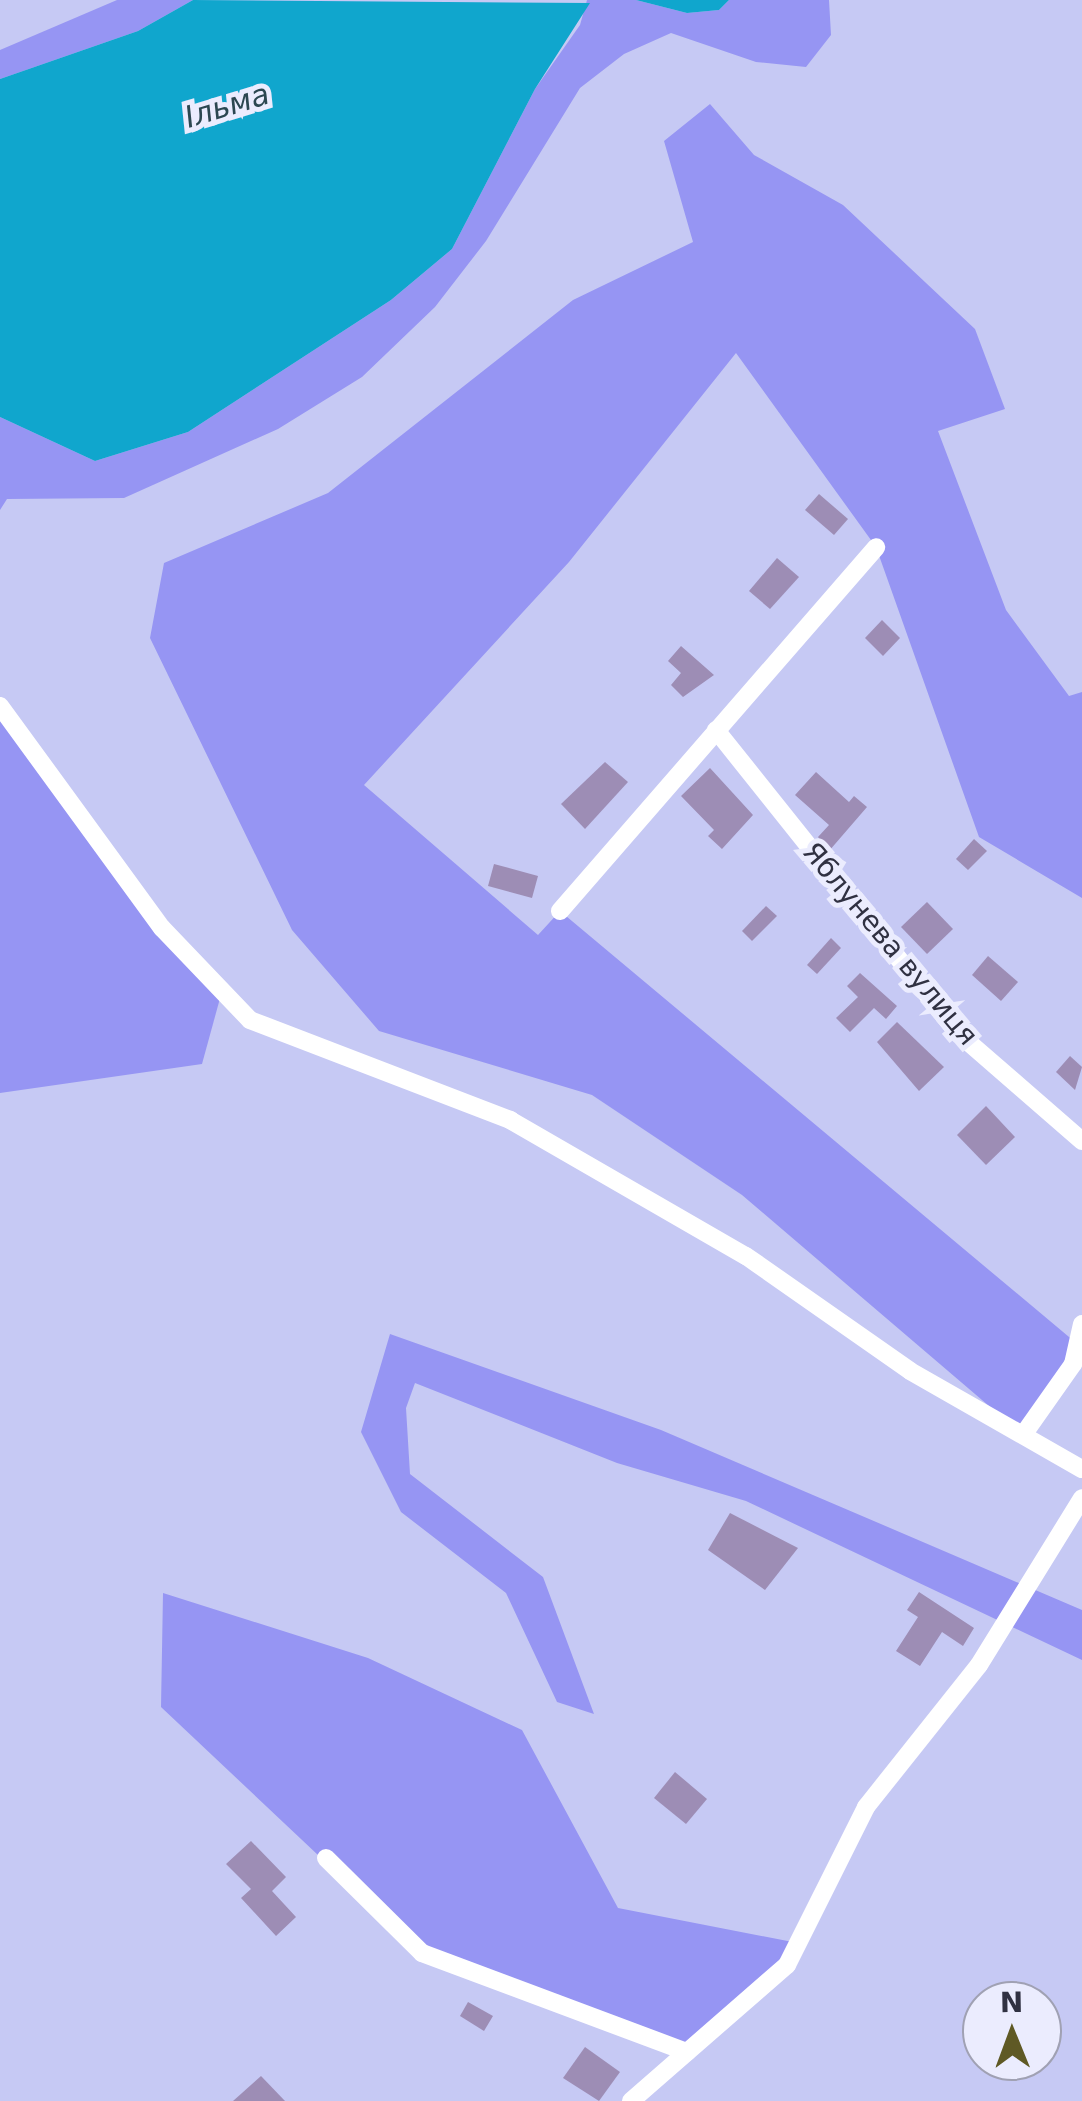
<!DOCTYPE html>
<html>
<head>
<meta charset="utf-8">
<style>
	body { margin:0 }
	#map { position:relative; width:1082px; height:2101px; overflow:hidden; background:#c6c9f4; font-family:"DejaVu Sans",sans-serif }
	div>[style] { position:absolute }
	.green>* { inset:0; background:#9695f3 }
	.water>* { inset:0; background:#10a6cd }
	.building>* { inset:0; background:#9d8db5 }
	.minor>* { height:18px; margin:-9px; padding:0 9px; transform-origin:9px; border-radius:9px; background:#fff }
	span { translate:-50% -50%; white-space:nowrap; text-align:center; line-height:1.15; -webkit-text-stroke:10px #ebecfe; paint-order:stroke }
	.street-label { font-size:28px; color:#303142 }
	.water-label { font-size:30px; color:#2c4751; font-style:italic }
	.north { position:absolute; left:962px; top:1981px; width:100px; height:100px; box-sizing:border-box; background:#ebecfe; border:2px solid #a0a1b3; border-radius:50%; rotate:359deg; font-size:28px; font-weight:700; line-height:40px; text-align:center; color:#303142 }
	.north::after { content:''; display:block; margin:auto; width:35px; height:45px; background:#5f5925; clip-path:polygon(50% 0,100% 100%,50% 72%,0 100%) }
</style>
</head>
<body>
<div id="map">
	<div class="green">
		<div style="clip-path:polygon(117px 0,193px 0,138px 31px,0 79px,0 50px)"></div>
		<div style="clip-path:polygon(587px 0,636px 0,687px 13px,719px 10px,729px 0,829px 0,831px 35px,806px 67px,756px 62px,671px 33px,624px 54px,580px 88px,486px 241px,435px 307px,362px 377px,278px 429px,124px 498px,7px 499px,0 510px,0 417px,95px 461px,188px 432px,391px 300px,452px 249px,535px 89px,580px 25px)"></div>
		<div style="clip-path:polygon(710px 104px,754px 155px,843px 205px,975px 329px,1005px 409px,938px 431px,1006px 610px,1069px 696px,1082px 692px,1082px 898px,979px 837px,876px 547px,736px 353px,569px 562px,364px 785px,538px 935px,560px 911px,1075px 1342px,1073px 1364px,1023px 1435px,742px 1195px,592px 1095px,379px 1031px,292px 930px,150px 638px,164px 563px,328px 493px,573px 300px,693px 242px,664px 141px)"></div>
		<div style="clip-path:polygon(0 706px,222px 991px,202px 1064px,0 1093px)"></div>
		<div style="clip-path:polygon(390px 1334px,661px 1430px,1082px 1610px,1082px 1660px,746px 1501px,617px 1463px,415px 1383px,406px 1408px,410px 1474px,543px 1577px,594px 1714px,557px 1702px,506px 1593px,401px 1512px,361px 1432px)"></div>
		<div style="clip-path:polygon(163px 1593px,368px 1658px,522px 1730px,618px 1908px,803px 1944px,687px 2052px,422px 1953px,161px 1707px)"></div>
	</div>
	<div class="water">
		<div style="clip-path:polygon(193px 0,590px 3px,535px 89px,452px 249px,391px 300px,188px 432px,95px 461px,0 417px,0 79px,138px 31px)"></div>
		<div style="clip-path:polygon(636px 0,729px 0,719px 10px,687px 13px)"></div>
	</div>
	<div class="building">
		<div style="clip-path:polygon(819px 494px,848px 519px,834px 535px,805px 510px)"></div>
		<div style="clip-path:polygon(777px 558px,799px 577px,770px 609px,749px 591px)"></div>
		<div style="clip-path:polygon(882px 620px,900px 638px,883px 656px,865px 638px)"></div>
		<div style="clip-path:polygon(681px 646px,714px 675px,683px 697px,671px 685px,681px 673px,668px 661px)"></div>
		<div style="clip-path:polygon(605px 762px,628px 782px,585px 829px,561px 804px)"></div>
		<div style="clip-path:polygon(710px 768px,753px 815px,722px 849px,708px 836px,714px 830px,681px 796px)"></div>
		<div style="clip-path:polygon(816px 772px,849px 802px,854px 796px,867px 807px,829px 851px,818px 837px,829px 825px,795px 795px)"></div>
		<div style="clip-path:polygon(974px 839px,987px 851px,968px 870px,956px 859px)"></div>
		<div style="clip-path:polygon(494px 864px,538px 876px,532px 898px,488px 886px)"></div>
		<div style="clip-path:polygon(927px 902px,953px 929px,927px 954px,901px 927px)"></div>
		<div style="clip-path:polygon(766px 906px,777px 916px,752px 941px,742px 931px)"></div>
		<div style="clip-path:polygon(831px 938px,841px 948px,817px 974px,807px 965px)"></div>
		<div style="clip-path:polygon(988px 956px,1018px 982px,1001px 1001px,972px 975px)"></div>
		<div style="clip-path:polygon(860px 973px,897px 1006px,886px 1019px,874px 1008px,850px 1032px,836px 1018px,858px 997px,847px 986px)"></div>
		<div style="clip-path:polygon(897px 1022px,944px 1067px,919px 1091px,877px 1042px)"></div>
		<div style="clip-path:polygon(1070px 1056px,1082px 1067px,1075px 1090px,1056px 1072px)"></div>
		<div style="clip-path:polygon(986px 1106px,1015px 1137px,986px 1165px,957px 1135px)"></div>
		<div style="clip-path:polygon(730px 1513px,798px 1548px,765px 1590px,708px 1550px)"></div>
		<div style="clip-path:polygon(919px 1592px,974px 1628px,963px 1646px,942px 1632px,920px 1666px,896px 1651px,918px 1617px,907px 1610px)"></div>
		<div style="clip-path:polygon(675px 1772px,707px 1799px,686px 1824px,654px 1798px)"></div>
		<div style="clip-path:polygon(251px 1841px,286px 1877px,272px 1891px,296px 1917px,276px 1936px,241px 1898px,251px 1889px,226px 1864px)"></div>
		<div style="clip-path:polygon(468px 2002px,493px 2016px,484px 2031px,460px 2016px)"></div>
		<div style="clip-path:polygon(585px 2047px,620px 2072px,599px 2101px,563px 2078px)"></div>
		<div style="clip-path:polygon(261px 2076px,285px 2101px,233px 2101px)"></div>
	</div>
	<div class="minor">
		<div style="left:0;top:706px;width:275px;rotate:53.9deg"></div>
		<div style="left:162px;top:928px;width:127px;rotate:46.3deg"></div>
		<div style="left:250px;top:1020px;width:279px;rotate:21deg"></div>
		<div style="left:510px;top:1120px;width:272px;rotate:30deg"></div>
		<div style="left:746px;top:1256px;width:200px;rotate:35deg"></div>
		<div style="left:910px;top:1371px;width:198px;rotate:29.7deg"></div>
		<div style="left:716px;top:730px;width:389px;rotate:51.4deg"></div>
		<div style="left:959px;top:1034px;width:163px;rotate:41deg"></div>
		<div style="left:560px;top:911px;width:482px;rotate:-49deg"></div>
		<div style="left:1023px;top:1435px;width:87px;rotate:-54.8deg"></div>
		<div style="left:1073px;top:1364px;width:41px;rotate:-77.3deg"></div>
		<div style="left:326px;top:1858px;width:135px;rotate:44.7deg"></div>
		<div style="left:422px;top:1953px;width:283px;rotate:20.5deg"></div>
		<div style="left:631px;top:2101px;width:207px;rotate:-41.1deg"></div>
		<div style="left:787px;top:1965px;width:177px;rotate:-63.4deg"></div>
		<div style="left:866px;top:1807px;width:181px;rotate:-51.5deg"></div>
		<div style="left:979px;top:1665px;width:196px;rotate:-58.3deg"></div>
	</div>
	<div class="street-label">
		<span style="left:890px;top:944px;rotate:50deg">Яблунева вулиця</span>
	</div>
	<div class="water-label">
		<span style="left:227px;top:106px;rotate:-17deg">Ільма</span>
	</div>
	<div class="north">N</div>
</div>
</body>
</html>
